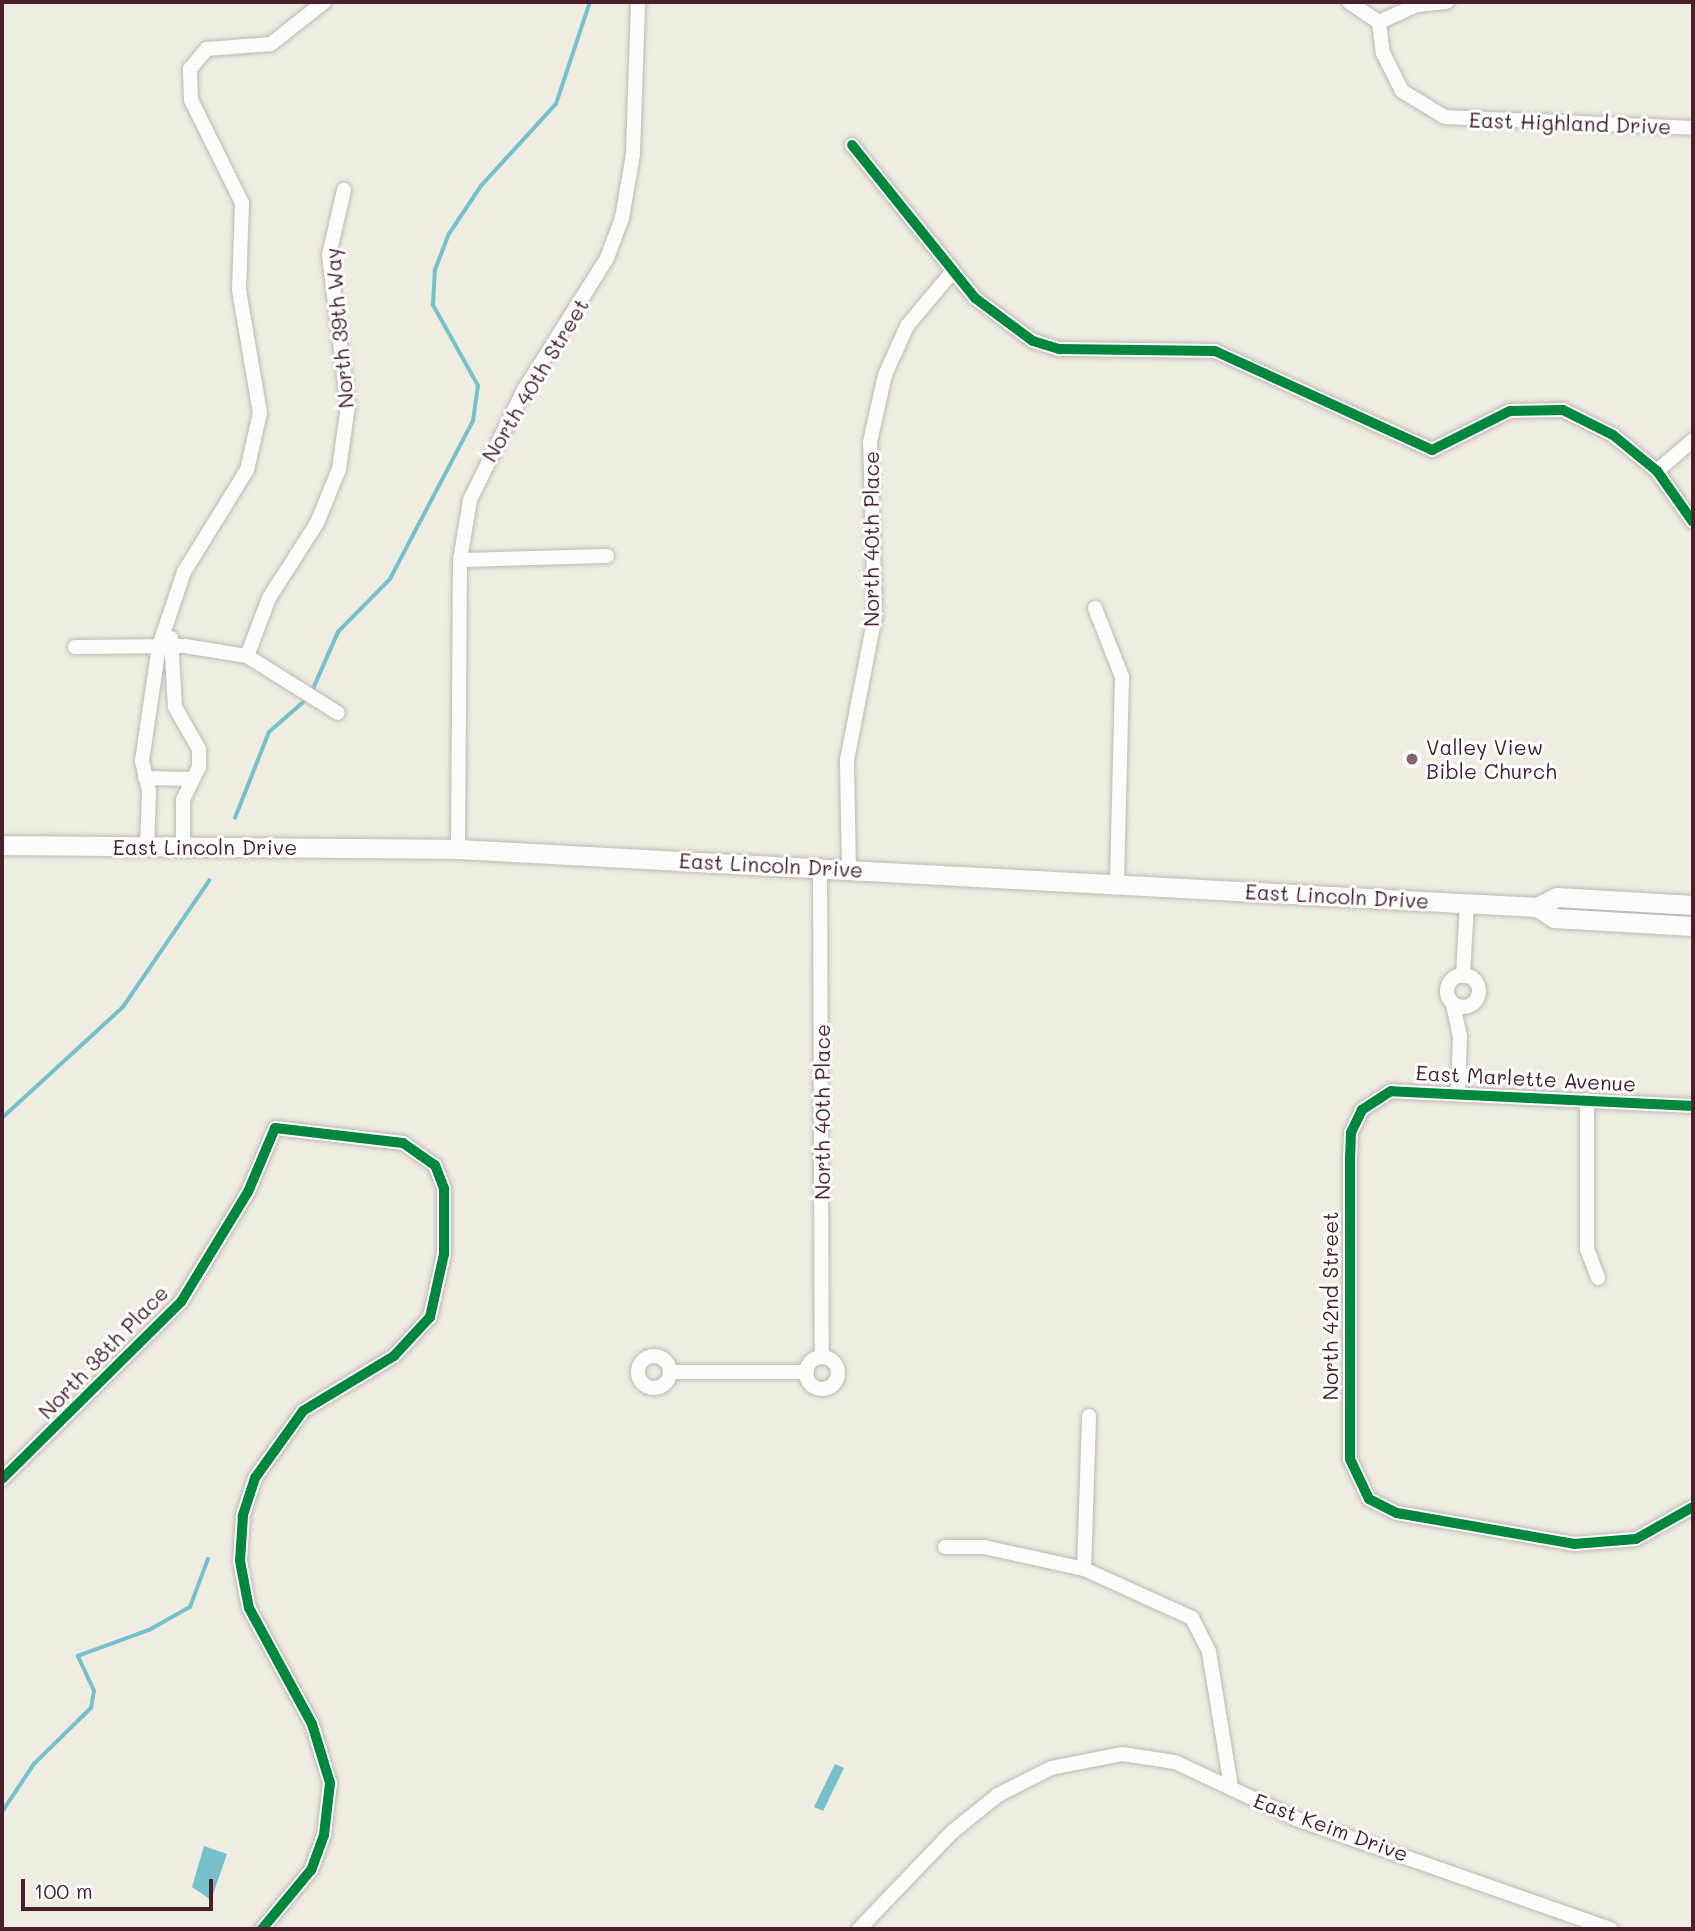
<!DOCTYPE html>
<html>
<head>
<meta charset="utf-8">
<style>
	body { margin:0 }
	#map { position:relative; width:1695px; height:1931px; overflow:hidden; background:#efece2; font-family:Mali,sans-serif }
	div>[style] { position:absolute }
	.water>* { inset:0; background:#75c0ca }
	.stream>* { height:3.5px; margin:-1.75px; padding:0 1.75px; transform-origin:1.75px; border-radius:1.75px; background:#75c0ca }
	.roads { filter:drop-shadow(0 0 2px #beb8b3) drop-shadow(0 0 2px #beb8b3) }
	.street>* { height:14px; margin:-7px; padding:0 7px; transform-origin:7px; border-radius:7px; background:#fdfcfb }
	.street>.ring { margin:-7px; padding:0; box-sizing:content-box; background:none; border:14px solid #fdfcfb; border-radius:50% }
	.secondary>* { height:19px; margin:-9.5px; padding:0 9.5px; transform-origin:9.5px; border-radius:9.5px; background:#fdfcfb }
	.cycleway>* { height:10px; margin:-5px; padding:0 5px; transform-origin:5px; border-radius:5px; background:#00873e }
	.dots>* { width:19px; height:19px; translate:-50% -50%; box-sizing:border-box; border:4px solid #fff; border-radius:50% }
	span { translate:-50% -50%; white-space:nowrap; text-align:center; line-height:1.15; -webkit-text-stroke:6px #fff; paint-order:stroke }
	.street-label { font-size:21px; color:#4a1f2b }
	.poi-label { font-size:21px; color:#4a1f2b }
	.left { translate:0 -50%; text-align:left }
	.frame { position:absolute; inset:0; border:4px solid #4a1f2b; pointer-events:none }
	.scale { position:absolute; left:21px; top:1879px; width:192px; height:32px; box-sizing:border-box; border:4px solid #4a1f2b; border-top:0; padding-left:9px; font-size:21px; line-height:24px; white-space:nowrap; color:#4a1f2b; -webkit-text-stroke:5px #fff; paint-order:stroke }
</style>
</head>
<body>
<div id="map">
	<div class="water">
		<div style="clip-path:polygon(835px 1764px,844px 1768px,823px 1811px,814px 1807px)"></div>
		<div style="clip-path:polygon(204px 1846px,227px 1854px,211px 1900px,192px 1887px)"></div>
	</div>
	<div class="stream">
		<div style="left:312px;top:691px;width:64px;rotate:-66.2deg"></div>
		<div style="left:338px;top:632px;width:74px;rotate:-45.5deg"></div>
		<div style="left:390px;top:579px;width:178px;rotate:-62.3deg"></div>
		<div style="left:473px;top:421px;width:35px;rotate:-82deg"></div>
		<div style="left:478px;top:386px;width:93px;rotate:-119.1deg"></div>
		<div style="left:433px;top:305px;width:35px;rotate:-87deg"></div>
		<div style="left:435px;top:270px;width:39px;rotate:-69deg"></div>
		<div style="left:449px;top:234px;width:58px;rotate:-56.3deg"></div>
		<div style="left:481px;top:186px;width:111px;rotate:-47.6deg"></div>
		<div style="left:556px;top:104px;width:108px;rotate:-71.6deg"></div>
		<div style="left:235px;top:818px;width:92px;rotate:-68.4deg"></div>
		<div style="left:269px;top:732px;width:52px;rotate:-41.1deg"></div>
		<div style="left:2px;top:1118px;width:164px;rotate:-42.5deg"></div>
		<div style="left:123px;top:1007px;width:153px;rotate:-55.7deg"></div>
		<div style="left:2px;top:1746px;width:35px;rotate:90deg"></div>
		<div style="left:2px;top:1812px;width:58px;rotate:-56.3deg"></div>
		<div style="left:34px;top:1764px;width:80px;rotate:-44.5deg"></div>
		<div style="left:91px;top:1708px;width:17px;rotate:-80deg"></div>
		<div style="left:94px;top:1691px;width:38px;rotate:-115deg"></div>
		<div style="left:78px;top:1656px;width:76px;rotate:-20.1deg"></div>
		<div style="left:149px;top:1630px;width:47px;rotate:-29.3deg"></div>
		<div style="left:190px;top:1607px;width:51px;rotate:-69.4deg"></div>
	</div>
	<div class="roads">
		<div class="street">
			<div style="left:1349px;top:2px;width:36px;rotate:34deg"></div>
			<div style="left:1379px;top:22px;width:31px;rotate:83deg"></div>
			<div style="left:1383px;top:53px;width:42px;rotate:63.4deg"></div>
			<div style="left:1402px;top:91px;width:50px;rotate:31.2deg"></div>
			<div style="left:1445px;top:117px;width:248px;rotate:2.5deg"></div>
			<div style="left:1379px;top:22px;width:42px;rotate:-24.1deg"></div>
			<div style="left:1417px;top:5px;width:30px;rotate:-6deg"></div>
			<div style="left:852px;top:145px;width:196px;rotate:51.2deg"></div>
			<div style="left:975px;top:298px;width:72px;rotate:36.6deg"></div>
			<div style="left:1033px;top:341px;width:28px;rotate:17deg"></div>
			<div style="left:1060px;top:349px;width:155px;rotate:0.7deg"></div>
			<div style="left:1215px;top:351px;width:239px;rotate:24.5deg"></div>
			<div style="left:1432px;top:450px;width:87px;rotate:-26.6deg"></div>
			<div style="left:1510px;top:411px;width:53px;rotate:-1.1deg"></div>
			<div style="left:1563px;top:410px;width:56px;rotate:26.6deg"></div>
			<div style="left:1613px;top:435px;width:57px;rotate:39.3deg"></div>
			<div style="left:1657px;top:471px;width:62px;rotate:54.8deg"></div>
			<div style="left:1657px;top:471px;width:48px;rotate:-40.7deg"></div>
			<div style="left:460px;top:560px;width:147px;rotate:-1.6deg"></div>
			<div style="left:1095px;top:608px;width:74px;rotate:68.6deg"></div>
			<div style="left:1122px;top:677px;width:207px;rotate:91.4deg"></div>
			<div style="left:171px;top:638px;width:69px;rotate:86.7deg"></div>
			<div style="left:175px;top:707px;width:48px;rotate:60.3deg"></div>
			<div style="left:199px;top:749px;width:18px;rotate:90deg"></div>
			<div style="left:199px;top:767px;width:37px;rotate:116deg"></div>
			<div style="left:183px;top:800px;width:46px;rotate:90deg"></div>
			<div style="left:75px;top:647px;width:110px;rotate:-0.5deg"></div>
			<div style="left:185px;top:646px;width:63px;rotate:9.2deg"></div>
			<div style="left:247px;top:656px;width:107px;rotate:32.1deg"></div>
			<div style="left:247px;top:656px;width:62px;rotate:-69.2deg"></div>
			<div style="left:269px;top:598px;width:89px;rotate:-57.4deg"></div>
			<div style="left:317px;top:523px;width:58px;rotate:-67.8deg"></div>
			<div style="left:339px;top:469px;width:64px;rotate:-81.9deg"></div>
			<div style="left:348px;top:406px;width:152px;rotate:-97.2deg"></div>
			<div style="left:329px;top:255px;width:67px;rotate:-77deg"></div>
			<div style="left:145px;top:778px;width:45px;rotate:1.3deg"></div>
			<div style="left:147px;top:846px;width:55px;rotate:-87.9deg"></div>
			<div style="left:149px;top:791px;width:31px;rotate:-103deg"></div>
			<div style="left:142px;top:761px;width:116px;rotate:-81.6deg"></div>
			<div style="left:159px;top:646px;width:78px;rotate:-71.3deg"></div>
			<div style="left:184px;top:572px;width:120px;rotate:-58.3deg"></div>
			<div style="left:247px;top:470px;width:58px;rotate:-77.2deg"></div>
			<div style="left:260px;top:413px;width:125px;rotate:-99.7deg"></div>
			<div style="left:239px;top:290px;width:87px;rotate:-88deg"></div>
			<div style="left:242px;top:203px;width:115px;rotate:-116.3deg"></div>
			<div style="left:191px;top:100px;width:31px;rotate:-92deg"></div>
			<div style="left:190px;top:69px;width:26px;rotate:-50deg"></div>
			<div style="left:207px;top:49px;width:64px;rotate:-4.5deg"></div>
			<div style="left:271px;top:44px;width:68px;rotate:-38.4deg"></div>
			<div style="left:458px;top:849px;width:289px;rotate:-89.6deg"></div>
			<div style="left:460px;top:560px;width:61px;rotate:-80.5deg"></div>
			<div style="left:470px;top:500px;width:123px;rotate:-63.9deg"></div>
			<div style="left:524px;top:390px;width:156px;rotate:-57.8deg"></div>
			<div style="left:607px;top:258px;width:43px;rotate:-69.4deg"></div>
			<div style="left:622px;top:218px;width:65px;rotate:-80.2deg"></div>
			<div style="left:633px;top:154px;width:152px;rotate:-88.1deg"></div>
			<div style="left:820px;top:867px;width:490px;rotate:89.8deg"></div>
			<div style="left:849px;top:869px;width:109px;rotate:-91.1deg"></div>
			<div style="left:847px;top:760px;width:147px;rotate:-79deg"></div>
			<div style="left:875px;top:616px;width:174px;rotate:-91.6deg"></div>
			<div style="left:870px;top:442px;width:69px;rotate:-77.4deg"></div>
			<div style="left:885px;top:375px;width:54px;rotate:-65.8deg"></div>
			<div style="left:907px;top:326px;width:72px;rotate:-50.1deg"></div>
			<div class="ring" style="left:1447px;top:975px;width:18px;height:18px"></div>
			<div style="left:1463px;top:976px;width:73px;rotate:-86.9deg"></div>
			<div style="left:1453px;top:1004px;width:33px;rotate:78deg"></div>
			<div style="left:1460px;top:1036px;width:56px;rotate:92deg"></div>
			<div style="left:1587px;top:1100px;width:149px;rotate:90deg"></div>
			<div style="left:1587px;top:1249px;width:31px;rotate:69deg"></div>
			<div style="left:1693px;top:1106px;width:302px;rotate:-177.2deg"></div>
			<div style="left:1391px;top:1091px;width:35px;rotate:147deg"></div>
			<div style="left:1362px;top:1110px;width:25px;rotate:116deg"></div>
			<div style="left:1351px;top:1133px;width:23px;rotate:92deg"></div>
			<div style="left:1350px;top:1156px;width:303px;rotate:90deg"></div>
			<div style="left:1350px;top:1459px;width:44px;rotate:64.6deg"></div>
			<div style="left:1369px;top:1499px;width:31px;rotate:27deg"></div>
			<div style="left:1397px;top:1513px;width:180px;rotate:9.9deg"></div>
			<div style="left:1574px;top:1544px;width:62px;rotate:-4.6deg"></div>
			<div style="left:1636px;top:1539px;width:65px;rotate:-29.3deg"></div>
			<div class="ring" style="left:638px;top:1356px;width:18px;height:18px"></div>
			<div class="ring" style="left:806px;top:1357px;width:18px;height:18px"></div>
			<div style="left:670px;top:1372px;width:137px"></div>
			<div style="left:2px;top:1479px;width:252px;rotate:-44.7deg"></div>
			<div style="left:181px;top:1302px;width:129px;rotate:-58.7deg"></div>
			<div style="left:248px;top:1192px;width:69px;rotate:-67.1deg"></div>
			<div style="left:275px;top:1128px;width:129px;rotate:6.7deg"></div>
			<div style="left:403px;top:1143px;width:39px;rotate:35deg"></div>
			<div style="left:435px;top:1165px;width:25px;rotate:69deg"></div>
			<div style="left:444px;top:1188px;width:66px;rotate:90deg"></div>
			<div style="left:444px;top:1254px;width:65px;rotate:102.5deg"></div>
			<div style="left:430px;top:1317px;width:53px;rotate:132.7deg"></div>
			<div style="left:394px;top:1356px;width:106px;rotate:148.9deg"></div>
			<div style="left:303px;top:1411px;width:82px;rotate:125.6deg"></div>
			<div style="left:255px;top:1478px;width:40px;rotate:108deg"></div>
			<div style="left:243px;top:1516px;width:45px;rotate:93.8deg"></div>
			<div style="left:240px;top:1561px;width:48px;rotate:79.2deg"></div>
			<div style="left:249px;top:1608px;width:132px;rotate:61.5deg"></div>
			<div style="left:312px;top:1724px;width:62px;rotate:73deg"></div>
			<div style="left:330px;top:1783px;width:52px;rotate:96.6deg"></div>
			<div style="left:324px;top:1835px;width:37px;rotate:110deg"></div>
			<div style="left:311px;top:1870px;width:77px;rotate:129.7deg"></div>
			<div style="left:945px;top:1547px;width:39px"></div>
			<div style="left:984px;top:1547px;width:102px;rotate:12.4deg"></div>
			<div style="left:1084px;top:1569px;width:119px;rotate:24.4deg"></div>
			<div style="left:1192px;top:1618px;width:38px;rotate:63deg"></div>
			<div style="left:1209px;top:1652px;width:137px;rotate:80.7deg"></div>
			<div style="left:1084px;top:1569px;width:153px;rotate:-88.1deg"></div>
			<div style="left:859px;top:1929px;width:134px;rotate:-46.2deg"></div>
			<div style="left:952px;top:1832px;width:59px;rotate:-38.8deg"></div>
			<div style="left:998px;top:1795px;width:59px;rotate:-27deg"></div>
			<div style="left:1051px;top:1768px;width:72px;rotate:-11.2deg"></div>
			<div style="left:1122px;top:1754px;width:54px;rotate:8.6deg"></div>
			<div style="left:1175px;top:1762px;width:137px;rotate:25.1deg"></div>
			<div style="left:1299px;top:1820px;width:330px;rotate:19.3deg"></div>
		</div>
		<div class="secondary">
			<div style="left:2px;top:845px;width:456px;rotate:0.5deg"></div>
			<div style="left:458px;top:849px;width:1081px;rotate:3.08deg"></div>
			<div style="left:1537px;top:907px;width:22px;rotate:-27deg"></div>
			<div style="left:1557px;top:897px;width:136px;rotate:3.4deg"></div>
			<div style="left:1537px;top:907px;width:20px;rotate:33deg"></div>
			<div style="left:1554px;top:918px;width:139px;rotate:3.3deg"></div>
		</div>
	</div>
	<div class="cycleway">
		<div style="left:852px;top:145px;width:196px;rotate:51.2deg"></div>
		<div style="left:975px;top:298px;width:72px;rotate:36.6deg"></div>
		<div style="left:1033px;top:341px;width:28px;rotate:17deg"></div>
		<div style="left:1060px;top:349px;width:155px;rotate:0.7deg"></div>
		<div style="left:1215px;top:351px;width:239px;rotate:24.5deg"></div>
		<div style="left:1432px;top:450px;width:87px;rotate:-26.6deg"></div>
		<div style="left:1510px;top:411px;width:53px;rotate:-1.1deg"></div>
		<div style="left:1563px;top:410px;width:56px;rotate:26.6deg"></div>
		<div style="left:1613px;top:435px;width:57px;rotate:39.3deg"></div>
		<div style="left:1657px;top:471px;width:62px;rotate:54.8deg"></div>
		<div style="left:1693px;top:1106px;width:302px;rotate:-177.2deg"></div>
		<div style="left:1391px;top:1091px;width:35px;rotate:147deg"></div>
		<div style="left:1362px;top:1110px;width:25px;rotate:116deg"></div>
		<div style="left:1351px;top:1133px;width:23px;rotate:92deg"></div>
		<div style="left:1350px;top:1156px;width:303px;rotate:90deg"></div>
		<div style="left:1350px;top:1459px;width:44px;rotate:64.6deg"></div>
		<div style="left:1369px;top:1499px;width:31px;rotate:27deg"></div>
		<div style="left:1397px;top:1513px;width:180px;rotate:9.9deg"></div>
		<div style="left:1574px;top:1544px;width:62px;rotate:-4.6deg"></div>
		<div style="left:1636px;top:1539px;width:65px;rotate:-29.3deg"></div>
		<div style="left:2px;top:1479px;width:252px;rotate:-44.7deg"></div>
		<div style="left:181px;top:1302px;width:129px;rotate:-58.7deg"></div>
		<div style="left:248px;top:1192px;width:69px;rotate:-67.1deg"></div>
		<div style="left:275px;top:1128px;width:129px;rotate:6.7deg"></div>
		<div style="left:403px;top:1143px;width:39px;rotate:35deg"></div>
		<div style="left:435px;top:1165px;width:25px;rotate:69deg"></div>
		<div style="left:444px;top:1188px;width:66px;rotate:90deg"></div>
		<div style="left:444px;top:1254px;width:65px;rotate:102.5deg"></div>
		<div style="left:430px;top:1317px;width:53px;rotate:132.7deg"></div>
		<div style="left:394px;top:1356px;width:106px;rotate:148.9deg"></div>
		<div style="left:303px;top:1411px;width:82px;rotate:125.6deg"></div>
		<div style="left:255px;top:1478px;width:40px;rotate:108deg"></div>
		<div style="left:243px;top:1516px;width:45px;rotate:93.8deg"></div>
		<div style="left:240px;top:1561px;width:48px;rotate:79.2deg"></div>
		<div style="left:249px;top:1608px;width:132px;rotate:61.5deg"></div>
		<div style="left:312px;top:1724px;width:62px;rotate:73deg"></div>
		<div style="left:330px;top:1783px;width:52px;rotate:96.6deg"></div>
		<div style="left:324px;top:1835px;width:37px;rotate:110deg"></div>
		<div style="left:311px;top:1870px;width:77px;rotate:129.7deg"></div>
	</div>
	<div class="dots">
		<div style="left:1412px;top:759px;background:#84676b"></div>
	</div>
	<div class="street-label">
		<span style="left:1570px;top:123px;rotate:2deg">East Highland Drive</span>
		<span style="left:339px;top:328px;rotate:-95deg">North 39th Way</span>
		<span style="left:535px;top:380px;rotate:-59deg">North 40th Street</span>
		<span style="left:871px;top:539px;rotate:-90deg">North 40th Place</span>
		<span style="left:205px;top:847px">East Lincoln Drive</span>
		<span style="left:771px;top:865px;rotate:3deg">East Lincoln Drive</span>
		<span style="left:1337px;top:896px;rotate:3deg">East Lincoln Drive</span>
		<span style="left:1526px;top:1078px;rotate:3deg">East Marlette Avenue</span>
		<span style="left:822px;top:1112px;rotate:-90deg">North 40th Place</span>
		<span style="left:1330px;top:1306px;rotate:-90deg">North 42nd Street</span>
		<span style="left:103px;top:1352px;rotate:-46deg">North 38th Place</span>
		<span style="left:1331px;top:1827px;rotate:20deg">East Keim Drive</span>
	</div>
	<div class="poi-label">
		<span class="left" style="left:1426px;top:759px">Valley View<br>Bible Church</span>
	</div>
	<div class="frame"></div>
	<div class="scale">100 m</div>
</div>
</body>
</html>
